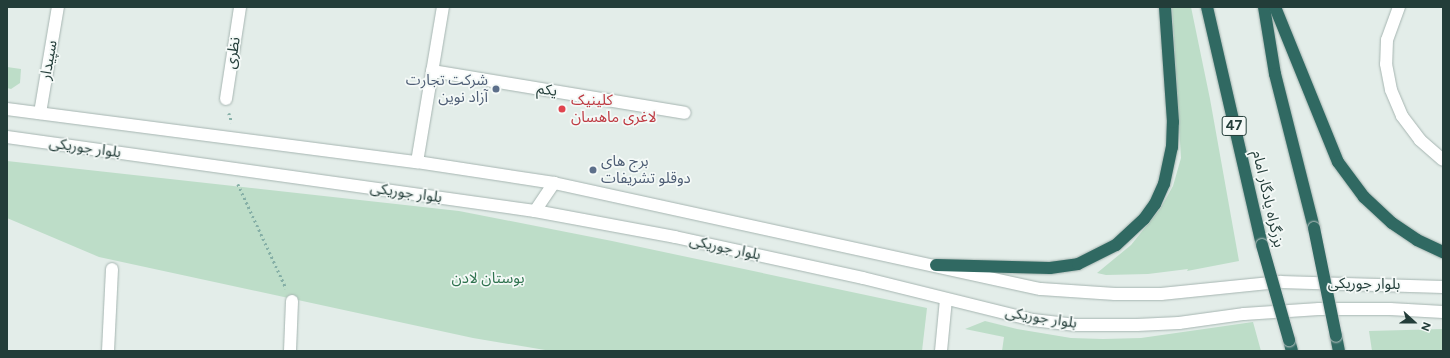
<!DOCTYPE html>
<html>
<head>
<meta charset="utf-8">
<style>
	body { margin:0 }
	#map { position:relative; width:1450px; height:358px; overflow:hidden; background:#e3ede9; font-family:Figtree,"Noto Sans Arabic",sans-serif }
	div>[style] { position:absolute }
	.green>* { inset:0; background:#bdddc8 }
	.path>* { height:2.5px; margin-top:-1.25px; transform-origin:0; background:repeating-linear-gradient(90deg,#85afa6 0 2px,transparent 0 5px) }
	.roads { filter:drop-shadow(0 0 1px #a6b5b1) drop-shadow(0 0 1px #a6b5b1) }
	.street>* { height:12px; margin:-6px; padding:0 6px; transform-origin:6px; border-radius:6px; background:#fff }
	.secondary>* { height:12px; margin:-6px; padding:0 6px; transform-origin:6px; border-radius:6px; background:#fff }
	.highway>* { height:12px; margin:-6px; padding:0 6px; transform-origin:6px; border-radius:6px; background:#306962 }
	.bridges { filter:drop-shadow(0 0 1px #c1c9c8) drop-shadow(0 0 1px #c1c9c8) }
	.highway-bridge>* { height:12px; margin:-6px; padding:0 6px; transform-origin:6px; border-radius:6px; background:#306962 }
	.dots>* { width:11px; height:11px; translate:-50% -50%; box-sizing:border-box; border:2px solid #f4f9f7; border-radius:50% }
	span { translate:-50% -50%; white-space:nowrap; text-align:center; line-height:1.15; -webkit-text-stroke:3.5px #f4f9f7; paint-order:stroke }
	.shield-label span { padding:1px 3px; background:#f4f9f7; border:1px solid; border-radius:3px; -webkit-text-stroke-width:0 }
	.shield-label { font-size:14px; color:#233d39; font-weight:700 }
	.street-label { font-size:15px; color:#233d39 }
	.service-label { font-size:15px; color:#4e5e75 }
	.right { translate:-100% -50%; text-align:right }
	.left { translate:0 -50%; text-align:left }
	.health-label { font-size:15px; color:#be3a42 }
	.park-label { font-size:15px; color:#2f734f }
	.frame { position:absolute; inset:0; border:8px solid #233d39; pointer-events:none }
	.north { position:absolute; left:1394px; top:302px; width:40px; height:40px; -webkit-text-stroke:3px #f4f9f7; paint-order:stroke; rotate:111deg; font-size:11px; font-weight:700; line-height:16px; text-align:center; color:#233d39 }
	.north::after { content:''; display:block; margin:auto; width:14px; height:18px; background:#233d39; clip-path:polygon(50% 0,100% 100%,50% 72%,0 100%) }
</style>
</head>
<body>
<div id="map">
	<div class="green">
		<div style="clip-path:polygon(1172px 7px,1191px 7px,1210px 99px,1239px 261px,1187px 271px,1188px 269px,1148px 274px,1106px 275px,1097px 273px,1131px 245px,1160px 209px,1173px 186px,1181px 158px)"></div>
		<div style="clip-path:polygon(7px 67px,21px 69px,20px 83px,11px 89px,7px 88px)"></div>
		<div style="clip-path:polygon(7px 161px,459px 211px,612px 241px,927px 308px,922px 351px,551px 351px,473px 338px,99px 257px,7px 218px)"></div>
		<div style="clip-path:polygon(985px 321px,1017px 329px,1071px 338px,1103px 339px,1141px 338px,1253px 322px,1261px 351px,1002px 351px,1004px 337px,965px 329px)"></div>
		<div style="clip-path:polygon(1443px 329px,1443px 351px,1372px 351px,1369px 331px)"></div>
	</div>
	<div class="path">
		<div style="left:229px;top:113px;width:10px;rotate:73deg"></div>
		<div style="left:238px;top:184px;width:115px;rotate:65.2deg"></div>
	</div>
	<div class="roads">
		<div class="street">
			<div style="left:1399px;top:7px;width:35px;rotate:110deg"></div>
			<div style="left:1387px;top:40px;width:24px;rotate:92deg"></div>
			<div style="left:1386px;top:64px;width:26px;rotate:79deg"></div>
			<div style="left:1391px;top:90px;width:28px;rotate:67deg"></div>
			<div style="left:1402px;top:116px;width:30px;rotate:53deg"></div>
			<div style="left:1420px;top:140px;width:30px;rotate:41deg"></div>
			<div style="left:432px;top:71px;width:256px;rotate:9.4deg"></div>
			<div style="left:226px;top:99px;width:93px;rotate:-81.3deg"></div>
			<div style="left:108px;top:351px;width:82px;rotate:-87.2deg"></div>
			<div style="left:290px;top:351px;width:50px;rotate:-87.7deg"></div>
		</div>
		<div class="secondary">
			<div style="left:7px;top:109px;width:413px;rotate:7.4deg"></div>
			<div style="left:417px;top:162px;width:139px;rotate:8.7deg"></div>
			<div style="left:554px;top:183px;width:498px;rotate:12.3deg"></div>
			<div style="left:1041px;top:289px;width:74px;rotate:3.9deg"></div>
			<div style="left:1115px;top:294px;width:46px"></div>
			<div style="left:1161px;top:294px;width:120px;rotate:-5.8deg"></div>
			<div style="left:1280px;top:282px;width:163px;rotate:1.8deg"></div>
			<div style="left:40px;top:113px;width:108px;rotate:-80.4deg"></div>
			<div style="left:7px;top:137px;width:533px;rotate:7.98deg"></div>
			<div style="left:535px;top:211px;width:142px;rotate:10.5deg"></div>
			<div style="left:675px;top:237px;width:192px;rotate:12.3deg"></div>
			<div style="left:863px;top:278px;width:175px;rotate:13.9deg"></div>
			<div style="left:1033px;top:320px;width:43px;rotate:6.6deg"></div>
			<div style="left:1076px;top:325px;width:61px"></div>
			<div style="left:1137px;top:325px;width:42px;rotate:-2.7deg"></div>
			<div style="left:1179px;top:323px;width:66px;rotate:-7.9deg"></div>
			<div style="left:1244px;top:314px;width:75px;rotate:-3.8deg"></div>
			<div style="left:1319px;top:309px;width:71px"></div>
			<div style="left:1390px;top:309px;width:53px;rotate:3.2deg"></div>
			<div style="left:417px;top:162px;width:157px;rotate:-80.5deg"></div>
			<div style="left:535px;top:211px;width:34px;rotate:-56deg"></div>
			<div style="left:941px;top:351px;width:52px;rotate:-84.5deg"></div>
		</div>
		<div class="highway">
			<div style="left:1207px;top:7px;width:244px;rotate:77deg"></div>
			<div style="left:1264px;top:7px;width:68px;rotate:80.7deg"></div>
			<div style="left:1275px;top:74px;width:159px;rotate:75.8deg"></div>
			<div style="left:1275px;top:7px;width:167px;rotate:67.9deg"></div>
			<div style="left:1338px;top:162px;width:44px;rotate:53.4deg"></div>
			<div style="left:1364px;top:197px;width:38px;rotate:43deg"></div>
			<div style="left:1392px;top:223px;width:30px;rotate:34deg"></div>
			<div style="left:1417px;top:240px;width:29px;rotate:25deg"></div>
			<div style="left:936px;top:265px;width:114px;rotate:1.5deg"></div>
			<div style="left:1050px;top:268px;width:28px;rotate:-8deg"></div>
			<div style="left:1078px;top:264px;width:42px;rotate:-26.6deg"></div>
			<div style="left:1116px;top:245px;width:38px;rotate:-43deg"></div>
			<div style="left:1144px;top:219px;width:19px;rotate:-54deg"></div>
			<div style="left:1155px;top:204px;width:22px;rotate:-66deg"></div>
			<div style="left:1164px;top:184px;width:38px;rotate:-78deg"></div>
			<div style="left:1172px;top:147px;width:25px;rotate:-88deg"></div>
			<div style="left:1173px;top:122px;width:115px;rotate:-94deg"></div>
			<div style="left:1336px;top:336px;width:15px;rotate:79deg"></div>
			<div style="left:1289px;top:340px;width:11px;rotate:75deg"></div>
		</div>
	</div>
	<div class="bridges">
		<div class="highway-bridge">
			<div style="left:1314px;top:228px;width:110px;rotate:78.5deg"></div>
			<div style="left:1262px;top:245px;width:99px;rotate:74.1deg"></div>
		</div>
	</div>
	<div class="dots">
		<div style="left:496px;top:89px;background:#5c6f8a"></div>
		<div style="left:562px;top:109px;background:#e0444e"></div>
		<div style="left:593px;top:170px;background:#5c6f8a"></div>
	</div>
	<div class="shield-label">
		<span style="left:1234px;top:126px">47</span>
	</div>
	<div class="street-label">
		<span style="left:233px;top:53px;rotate:-81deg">نظری</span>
		<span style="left:49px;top:60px;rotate:-80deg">سپیدار</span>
		<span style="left:547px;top:90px;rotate:9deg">یکم</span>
		<span style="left:85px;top:148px;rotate:8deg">بلوار جوریکی</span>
		<span style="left:406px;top:193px;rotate:8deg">بلوار جوریکی</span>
		<span style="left:1268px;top:199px;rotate:77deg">بزرگراه یادگار امام</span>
		<span style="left:725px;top:248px;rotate:12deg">بلوار جوریکی</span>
		<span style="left:1364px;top:284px;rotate:1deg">بلوار جوریکی</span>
		<span style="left:1041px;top:318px;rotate:9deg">بلوار جوریکی</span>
	</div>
	<div class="service-label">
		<span class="right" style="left:488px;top:89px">شرکت تجارت<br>آزاد نوین</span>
		<span class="left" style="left:601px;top:170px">برج های<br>دوقلو تشریفات</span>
	</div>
	<div class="health-label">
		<span class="left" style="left:571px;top:109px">کلینیک<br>لاغری ماهسان</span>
	</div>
	<div class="park-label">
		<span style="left:488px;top:279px">بوستان لادن</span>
	</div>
	<div class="frame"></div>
	<div class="north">N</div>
</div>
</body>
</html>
